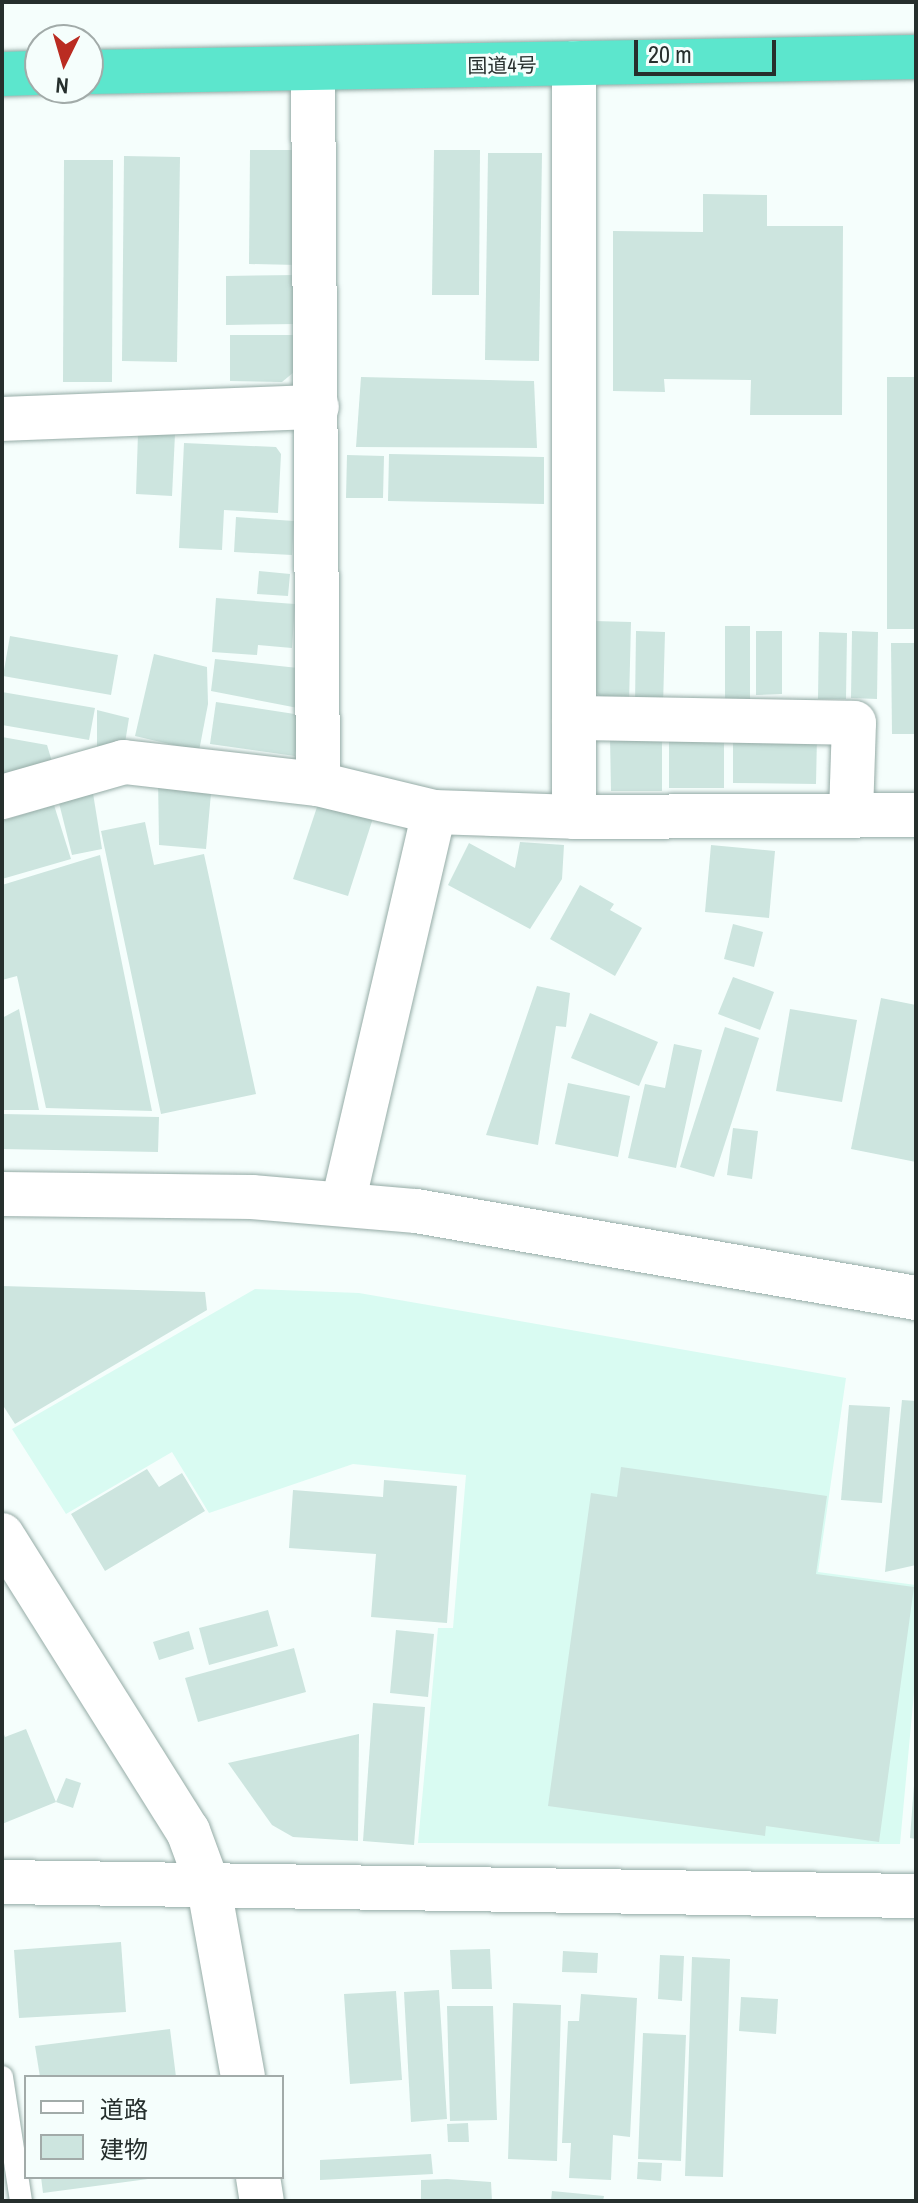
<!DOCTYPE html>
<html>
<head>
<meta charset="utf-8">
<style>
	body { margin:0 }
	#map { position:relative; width:918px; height:2203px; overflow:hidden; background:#f5fefc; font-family:"Archivo Narrow","Noto Sans JP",sans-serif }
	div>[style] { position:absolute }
	.built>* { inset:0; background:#d9fbf2 }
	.building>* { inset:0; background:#cde5df }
	.roads { filter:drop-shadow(0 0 2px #95aba6) drop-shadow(0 0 2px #95aba6) }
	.lane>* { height:22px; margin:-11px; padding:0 11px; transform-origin:11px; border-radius:11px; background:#fff }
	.street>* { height:44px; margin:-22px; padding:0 22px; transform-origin:22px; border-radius:22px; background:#fff }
	.secondary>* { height:44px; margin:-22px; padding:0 22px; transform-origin:22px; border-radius:22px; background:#fff }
	.highway>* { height:44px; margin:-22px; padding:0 22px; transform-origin:22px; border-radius:22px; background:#5ce6cd }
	span { translate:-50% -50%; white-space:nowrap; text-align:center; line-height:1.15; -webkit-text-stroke:6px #f5fefc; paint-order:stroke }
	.street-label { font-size:20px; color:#262f2d }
	.frame { position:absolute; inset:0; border:4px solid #262f2d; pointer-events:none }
	.legend { position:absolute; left:24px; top:2075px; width:260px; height:104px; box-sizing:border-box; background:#f5fefc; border:2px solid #a2aba9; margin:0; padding:10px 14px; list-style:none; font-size:24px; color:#262f2d }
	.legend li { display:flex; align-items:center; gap:16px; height:40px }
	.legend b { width:40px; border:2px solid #a2aba9 }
	.north { position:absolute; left:24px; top:24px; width:80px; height:80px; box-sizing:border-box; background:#f5fefc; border:2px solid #a2aba9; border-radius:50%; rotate:185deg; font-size:22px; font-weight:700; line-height:32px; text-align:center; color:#262f2d }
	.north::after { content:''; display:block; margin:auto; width:28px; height:36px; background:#ba2c22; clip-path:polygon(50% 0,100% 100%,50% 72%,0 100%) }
	.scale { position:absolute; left:634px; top:40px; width:142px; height:36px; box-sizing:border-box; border:4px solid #262f2d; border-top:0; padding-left:10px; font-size:24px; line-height:28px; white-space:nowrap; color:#262f2d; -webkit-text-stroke:6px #f5fefc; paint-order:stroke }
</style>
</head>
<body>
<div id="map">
	<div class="built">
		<div style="clip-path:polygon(255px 1289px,359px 1293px,846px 1378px,818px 1572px,916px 1585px,916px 1671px,900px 1844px,418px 1843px,438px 1628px,453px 1628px,466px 1475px,353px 1464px,209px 1513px,172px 1452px,66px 1514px,12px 1429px)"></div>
	</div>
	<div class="building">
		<div style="clip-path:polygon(250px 150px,298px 150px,297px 265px,249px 264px)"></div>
		<div style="clip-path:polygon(434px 150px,480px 150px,479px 295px,432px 295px)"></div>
		<div style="clip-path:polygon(488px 153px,542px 153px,539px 361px,485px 360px)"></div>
		<div style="clip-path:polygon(124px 156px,180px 157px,177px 362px,122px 361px)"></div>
		<div style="clip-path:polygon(64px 160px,113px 160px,112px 382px,63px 382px)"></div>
		<div style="clip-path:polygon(703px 194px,767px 195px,767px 226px,843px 226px,842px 415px,750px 415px,751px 380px,664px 379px,665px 392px,613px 391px,613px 231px,703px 232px)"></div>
		<div style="clip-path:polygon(297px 275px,297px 324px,226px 325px,226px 276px)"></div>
		<div style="clip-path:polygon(230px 335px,294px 335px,294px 372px,282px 382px,230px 381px)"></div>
		<div style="clip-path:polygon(361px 377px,534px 381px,537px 448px,356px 447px)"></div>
		<div style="clip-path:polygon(887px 377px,916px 377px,916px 629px,887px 629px)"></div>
		<div style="clip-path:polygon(138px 433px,175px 434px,172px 496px,136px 494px)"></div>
		<div style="clip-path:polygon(184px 443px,276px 447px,281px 454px,278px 513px,224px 510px,222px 550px,179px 548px)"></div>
		<div style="clip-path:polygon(389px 454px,544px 457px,544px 504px,388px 501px)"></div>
		<div style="clip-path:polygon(347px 455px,384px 456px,383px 498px,346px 498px)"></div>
		<div style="clip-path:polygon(236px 517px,294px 521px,292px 555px,234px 552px)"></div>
		<div style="clip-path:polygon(259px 571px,290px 574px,288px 596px,257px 594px)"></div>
		<div style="clip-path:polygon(216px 598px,295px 604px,292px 648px,258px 645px,257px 655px,212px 652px)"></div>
		<div style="clip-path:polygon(594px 621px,631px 622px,629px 703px,606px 703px,593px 689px)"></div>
		<div style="clip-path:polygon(725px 626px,750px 626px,750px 704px,725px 705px)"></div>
		<div style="clip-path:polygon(636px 631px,665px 632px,663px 706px,635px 705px)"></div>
		<div style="clip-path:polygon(756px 631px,782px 631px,782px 694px,756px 695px)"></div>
		<div style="clip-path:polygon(852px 631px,878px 632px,877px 699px,851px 698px)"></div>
		<div style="clip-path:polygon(819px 632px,847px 633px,846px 699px,818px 699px)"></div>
		<div style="clip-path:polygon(10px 636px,118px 655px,111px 695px,3px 676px)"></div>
		<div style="clip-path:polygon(891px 643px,916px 643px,916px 734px,892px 734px)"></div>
		<div style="clip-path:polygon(154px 654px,207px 667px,208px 704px,199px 751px,135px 736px)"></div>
		<div style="clip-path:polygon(215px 659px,298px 668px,298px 708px,211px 691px)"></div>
		<div style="clip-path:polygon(2px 692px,95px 708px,89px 740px,2px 725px)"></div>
		<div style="clip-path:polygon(216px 702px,301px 715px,295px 756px,210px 744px)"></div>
		<div style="clip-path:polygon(97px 710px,129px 718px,125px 743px,97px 748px)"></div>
		<div style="clip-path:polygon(669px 731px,724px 731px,724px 788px,669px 788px)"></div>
		<div style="clip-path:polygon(733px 735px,817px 736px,816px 784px,733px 783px)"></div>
		<div style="clip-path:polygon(662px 736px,662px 791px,611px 791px,610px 737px)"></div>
		<div style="clip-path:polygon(2px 737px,47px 745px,53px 765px,2px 781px)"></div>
		<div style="clip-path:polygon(158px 777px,212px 782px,206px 849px,159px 845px)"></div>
		<div style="clip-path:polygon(92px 787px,102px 849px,72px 855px,58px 799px)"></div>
		<div style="clip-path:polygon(320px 798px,374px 815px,348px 896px,293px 879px)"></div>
		<div style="clip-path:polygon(54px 805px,71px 859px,2px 879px,2px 821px)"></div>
		<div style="clip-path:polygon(145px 822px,154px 865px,204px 854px,256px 1094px,161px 1114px,101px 831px)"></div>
		<div style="clip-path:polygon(520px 842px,564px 845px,562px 879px,530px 929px,448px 885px,469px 843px,515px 868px)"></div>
		<div style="clip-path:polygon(711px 845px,775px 851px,769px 918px,705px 912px)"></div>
		<div style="clip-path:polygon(100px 855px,152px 1111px,46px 1108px,17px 976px,2px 980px,2px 885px)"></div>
		<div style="clip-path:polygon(580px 885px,614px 904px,610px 910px,642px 928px,615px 976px,550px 939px)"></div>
		<div style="clip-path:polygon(733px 924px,763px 932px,754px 967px,724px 959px)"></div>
		<div style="clip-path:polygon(733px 977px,774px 992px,760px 1030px,718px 1014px)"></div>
		<div style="clip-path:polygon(537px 986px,570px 993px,566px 1027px,556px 1026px,538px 1145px,486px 1135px)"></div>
		<div style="clip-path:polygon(881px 998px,916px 1005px,916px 1162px,851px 1149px)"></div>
		<div style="clip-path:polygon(19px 1009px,39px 1110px,2px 1110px,2px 1018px)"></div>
		<div style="clip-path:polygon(790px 1009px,857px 1020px,842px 1102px,776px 1091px)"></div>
		<div style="clip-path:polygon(590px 1013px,658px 1042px,639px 1086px,571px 1058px)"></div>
		<div style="clip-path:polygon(725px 1027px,759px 1038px,714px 1177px,680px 1167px)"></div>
		<div style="clip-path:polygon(674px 1044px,702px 1050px,676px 1168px,628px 1158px,645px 1084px,665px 1088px)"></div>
		<div style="clip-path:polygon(568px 1083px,630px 1096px,618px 1157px,555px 1144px)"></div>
		<div style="clip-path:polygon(2px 1114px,159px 1117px,158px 1152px,2px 1149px)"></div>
		<div style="clip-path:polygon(733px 1128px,758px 1131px,752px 1179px,727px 1175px)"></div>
		<div style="clip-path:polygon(2px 1286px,205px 1292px,207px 1310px,15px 1424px,2px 1404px)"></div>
		<div style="clip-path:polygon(902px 1400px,916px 1401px,916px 1565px,885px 1572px)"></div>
		<div style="clip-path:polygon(849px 1405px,890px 1407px,882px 1503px,841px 1500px)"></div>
		<div style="clip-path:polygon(621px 1467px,827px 1496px,816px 1574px,914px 1587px,879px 1842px,766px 1826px,765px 1836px,548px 1806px,591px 1493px,617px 1497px)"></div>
		<div style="clip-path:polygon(147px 1469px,159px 1487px,182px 1473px,205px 1511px,105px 1571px,71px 1514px)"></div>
		<div style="clip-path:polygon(384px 1480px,457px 1486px,447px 1623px,371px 1617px,376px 1554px,289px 1548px,293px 1490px,383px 1497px)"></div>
		<div style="clip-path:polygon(268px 1610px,278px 1646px,209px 1665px,199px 1628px)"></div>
		<div style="clip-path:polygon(396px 1630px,434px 1634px,428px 1697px,390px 1693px)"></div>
		<div style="clip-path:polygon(189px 1631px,194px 1649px,159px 1660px,153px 1642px)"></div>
		<div style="clip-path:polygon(294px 1648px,306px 1692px,198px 1722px,185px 1678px)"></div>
		<div style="clip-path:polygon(373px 1703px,425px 1707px,414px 1845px,363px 1841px)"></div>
		<div style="clip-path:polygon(2px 1729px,5px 1737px,26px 1729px,56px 1802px,2px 1824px)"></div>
		<div style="clip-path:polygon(359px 1734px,358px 1841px,293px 1837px,272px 1825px,228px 1763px)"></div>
		<div style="clip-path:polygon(66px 1778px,81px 1783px,73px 1808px,56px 1802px)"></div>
		<div style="clip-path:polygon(914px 1785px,916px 1785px,916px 1839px,910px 1838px)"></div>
		<div style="clip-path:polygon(121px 1942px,126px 2012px,19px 2018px,14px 1950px)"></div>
		<div style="clip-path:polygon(490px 1949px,492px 1989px,452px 1989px,450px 1950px)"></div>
		<div style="clip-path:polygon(563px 1951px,598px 1953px,597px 1973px,562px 1972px)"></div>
		<div style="clip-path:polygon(660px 1955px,684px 1956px,682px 2001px,658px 1999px)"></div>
		<div style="clip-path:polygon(692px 1957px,730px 1959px,723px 2177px,685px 2176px)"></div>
		<div style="clip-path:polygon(439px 1990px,447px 2119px,411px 2122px,404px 1992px)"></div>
		<div style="clip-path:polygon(396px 1991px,402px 2080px,350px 2084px,344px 1994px)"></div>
		<div style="clip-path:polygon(581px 1994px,637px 1998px,630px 2137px,613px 2135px,611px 2180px,569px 2178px,571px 2143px,562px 2143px,568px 2021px,579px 2021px)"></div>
		<div style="clip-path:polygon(741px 1997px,778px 1999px,776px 2034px,739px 2031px)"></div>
		<div style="clip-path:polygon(513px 2003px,561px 2005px,557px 2161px,508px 2159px)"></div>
		<div style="clip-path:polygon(447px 2006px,493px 2006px,497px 2120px,450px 2121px)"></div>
		<div style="clip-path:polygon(170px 2029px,176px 2077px,40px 2077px,35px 2046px)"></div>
		<div style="clip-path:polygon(643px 2033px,686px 2035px,681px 2161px,638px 2159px)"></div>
		<div style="clip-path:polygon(468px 2123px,469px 2142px,448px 2142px,447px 2124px)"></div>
		<div style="clip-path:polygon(431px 2154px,433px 2174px,320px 2180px,320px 2160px)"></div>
		<div style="clip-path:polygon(638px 2162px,662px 2163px,661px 2181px,637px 2179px)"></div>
		<div style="clip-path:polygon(41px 2177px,148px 2177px,148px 2179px,43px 2193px)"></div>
		<div style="clip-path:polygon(447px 2179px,491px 2182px,492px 2201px,421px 2201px,421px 2180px)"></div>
		<div style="clip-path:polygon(552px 2191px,604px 2196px,603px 2201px,551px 2201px)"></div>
	</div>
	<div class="roads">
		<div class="lane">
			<div style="left:2px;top:2077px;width:125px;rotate:81.3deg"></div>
		</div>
		<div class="street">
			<div style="left:313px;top:69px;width:715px;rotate:89.6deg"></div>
			<div style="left:2px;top:419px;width:315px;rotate:-2.2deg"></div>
			<div style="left:574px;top:718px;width:280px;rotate:1deg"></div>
			<div style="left:854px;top:723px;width:92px;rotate:91.9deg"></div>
			<div style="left:2px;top:797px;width:127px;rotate:-16deg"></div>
			<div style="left:124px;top:762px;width:195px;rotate:6.5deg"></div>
			<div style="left:318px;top:784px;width:119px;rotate:13.6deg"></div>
			<div style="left:434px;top:812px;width:140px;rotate:2deg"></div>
			<div style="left:574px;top:817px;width:342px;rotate:-0.3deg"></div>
			<div style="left:574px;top:817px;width:754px;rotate:-90deg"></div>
			<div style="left:343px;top:1203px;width:401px;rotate:-76.9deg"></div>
		</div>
		<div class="secondary">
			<div style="left:2px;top:1194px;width:250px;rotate:0.7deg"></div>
			<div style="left:252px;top:1197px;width:165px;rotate:4.9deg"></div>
			<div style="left:416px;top:1211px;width:508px;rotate:9.87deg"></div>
			<div style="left:2px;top:1535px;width:350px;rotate:57.9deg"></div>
			<div style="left:188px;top:1831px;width:61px;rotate:69.8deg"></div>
			<div style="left:209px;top:1888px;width:192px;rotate:79.8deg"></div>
			<div style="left:2px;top:1882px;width:914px;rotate:0.88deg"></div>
			<div style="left:258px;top:2177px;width:24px;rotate:81deg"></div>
		</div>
		<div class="highway">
			<div style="left:88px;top:72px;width:828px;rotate:-1.04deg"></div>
			<div style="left:2px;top:74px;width:38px;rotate:-2deg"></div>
		</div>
	</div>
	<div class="street-label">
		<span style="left:502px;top:65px;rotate:-1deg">国道4号</span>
	</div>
	<div class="frame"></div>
	<ul class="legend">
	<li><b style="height:10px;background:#fff"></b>道路</li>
	<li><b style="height:22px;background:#cde5df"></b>建物</li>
	</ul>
	<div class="north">N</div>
	<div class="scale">20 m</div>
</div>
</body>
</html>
